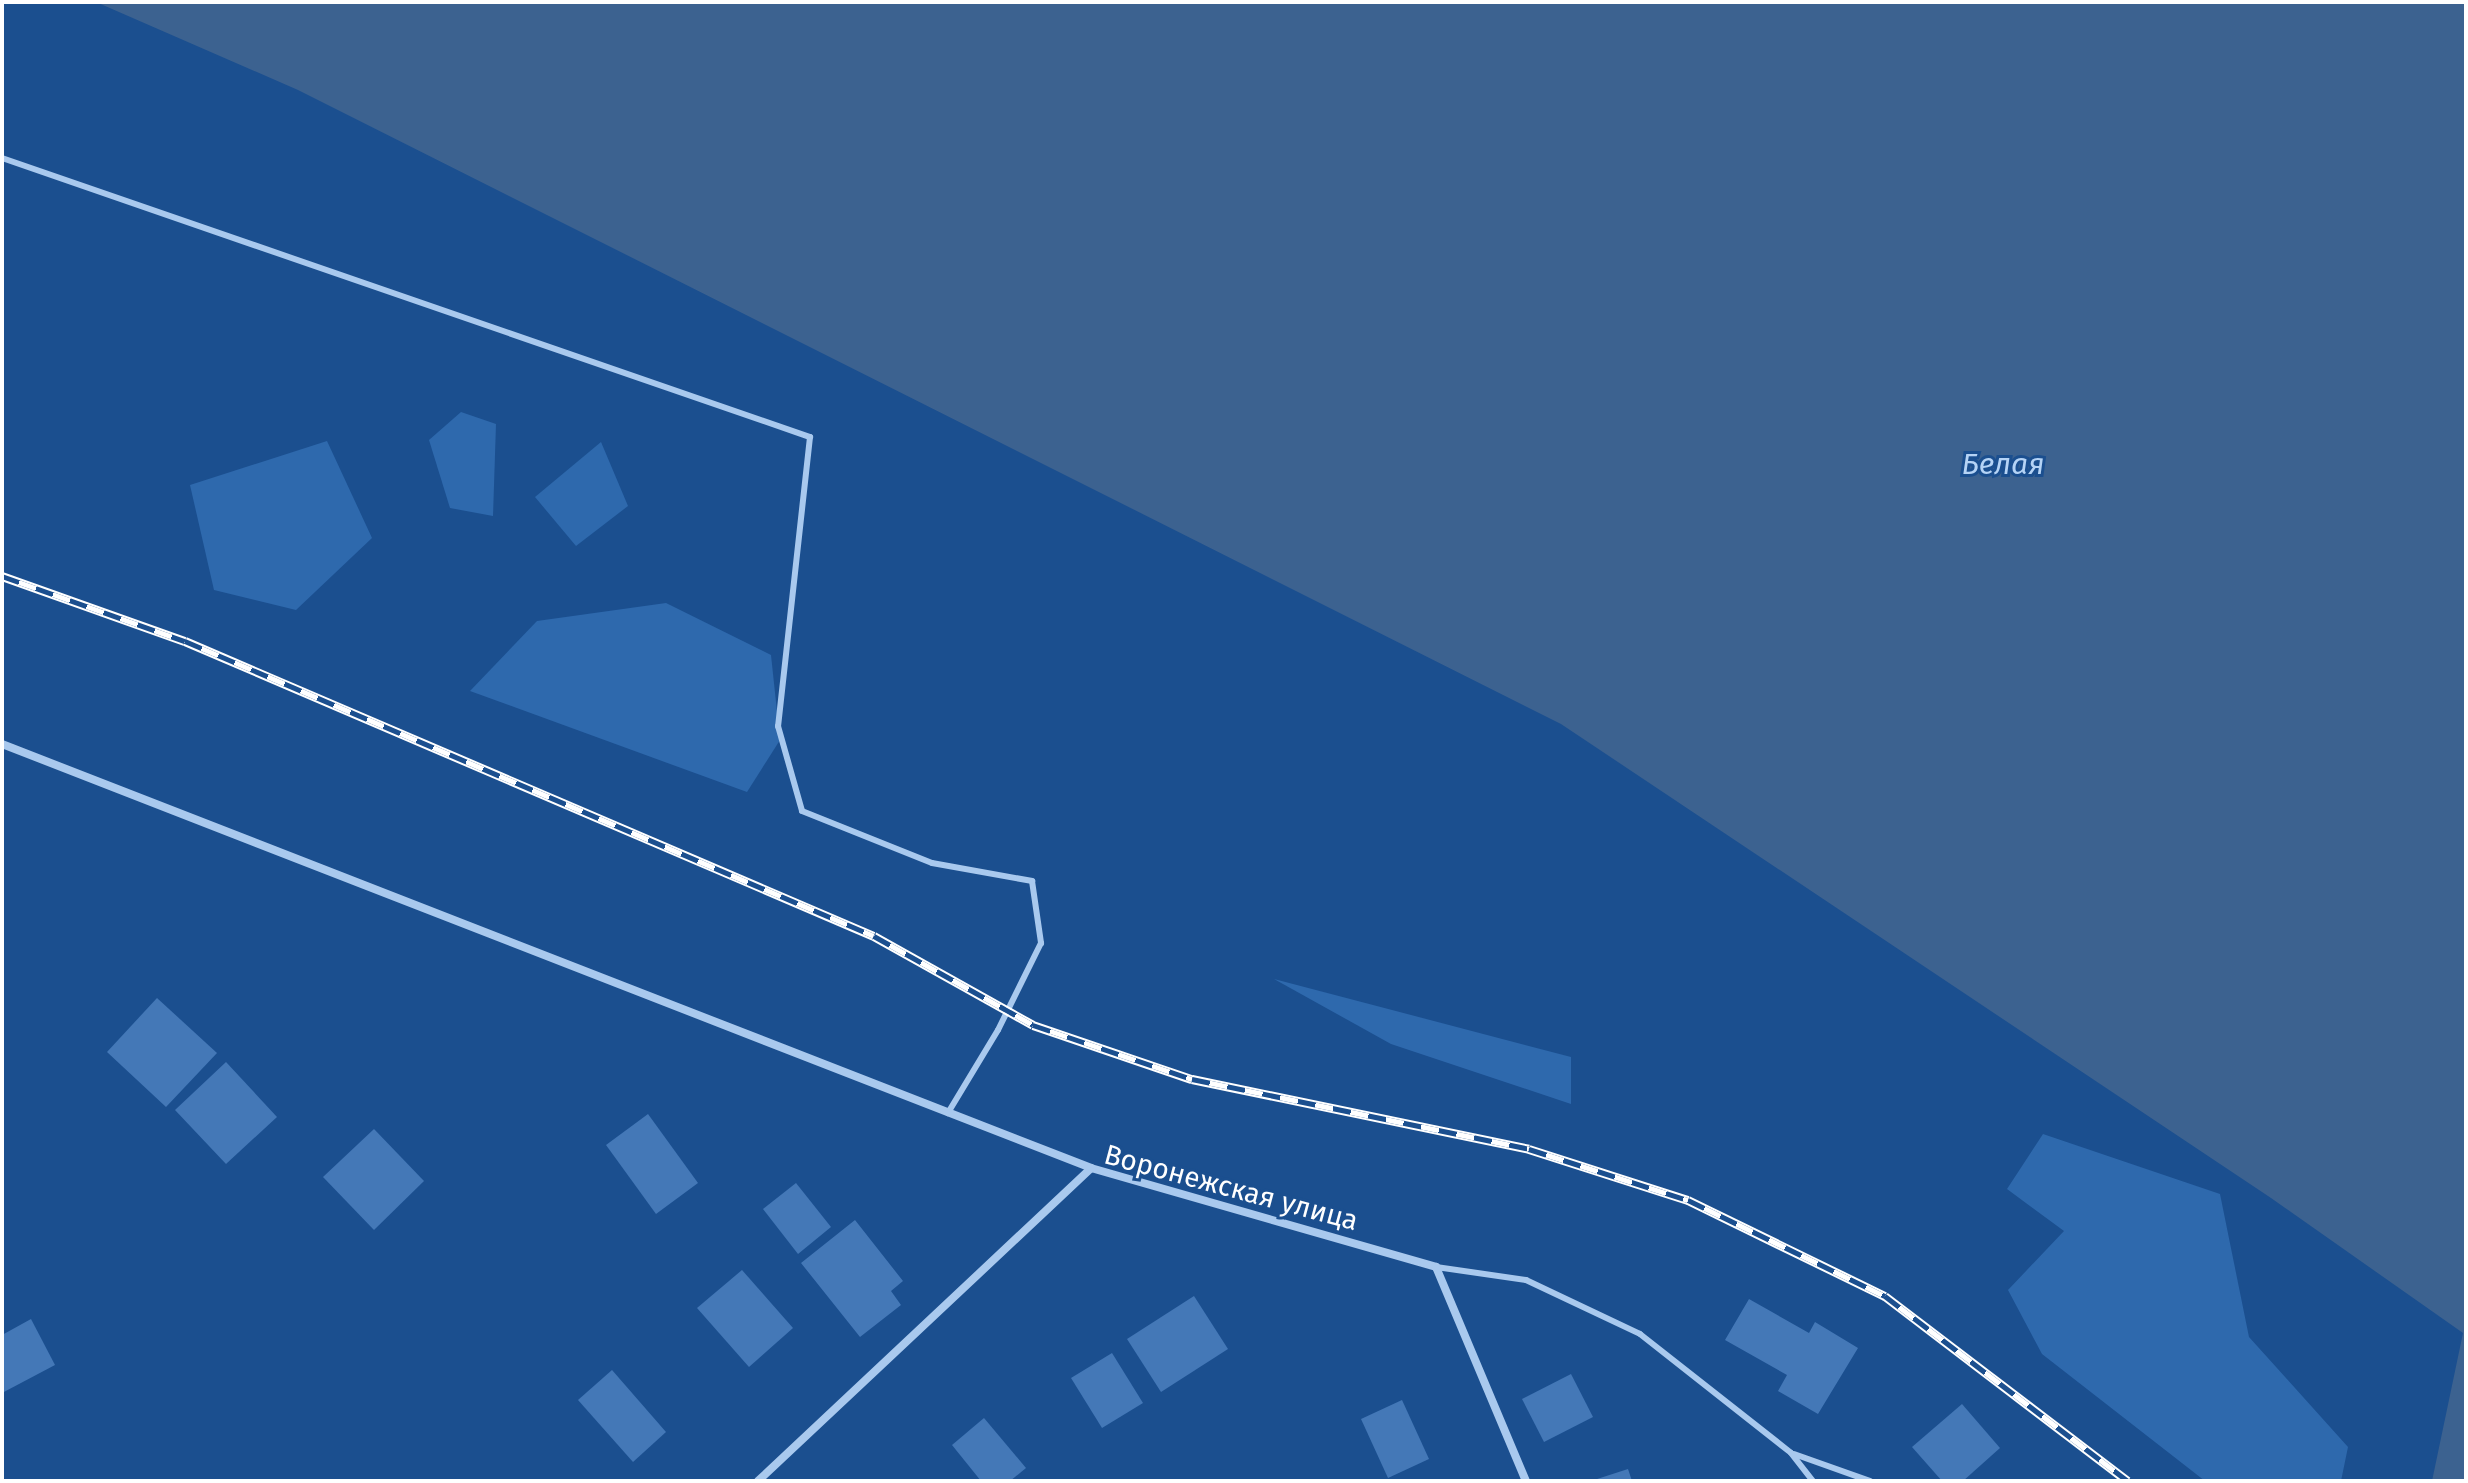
<!DOCTYPE html>
<html>
<head>
<meta charset="utf-8">
<style>
	body { margin:0 }
	#map { position:relative; width:2468px; height:1483px; overflow:hidden; background:#1b4f8f; font-family:"Fira Sans",sans-serif }
	div>[style] { position:absolute }
	.green>* { inset:0; background:#2e69ad }
	.water>* { inset:0; background:#3c6290 }
	.building>* { inset:0; background:#4478b7 }
	.service>* { height:6px; margin:-3px; padding:0 3px; transform-origin:3px; border-radius:3px; background:#a9c9ee }
	.minor>* { height:8px; margin:-4px; padding:0 4px; transform-origin:4px; border-radius:4px; background:#a9c9ee }
	.rail>* { height:9px; margin-top:-4.5px; transform-origin:0; background:repeating-linear-gradient(90deg,#1b4f8f 0 18px,#fff 0 36px); box-sizing:border-box; border-block:2px solid #fff }
	span { translate:-50% -50%; white-space:nowrap; text-align:center; line-height:1.15; -webkit-text-stroke:6px #1b4f8f; paint-order:stroke }
	.street-label { font-size:28px; color:#fff }
	.water-label { font-size:30px; color:#b5d3f5; font-style:italic }
	.frame { position:absolute; inset:0; border:4px solid #fff; pointer-events:none }
</style>
</head>
<body>
<div id="map">
	<div class="green">
		<div style="clip-path:polygon(461px 412px,496px 424px,493px 516px,450px 508px,429px 440px)"></div>
		<div style="clip-path:polygon(327px 441px,372px 538px,296px 610px,214px 590px,190px 485px)"></div>
		<div style="clip-path:polygon(601px 442px,628px 506px,576px 546px,535px 497px)"></div>
		<div style="clip-path:polygon(666px 603px,771px 655px,780px 740px,747px 792px,470px 691px,537px 621px)"></div>
		<div style="clip-path:polygon(1274px 979px,1571px 1057px,1571px 1104px,1391px 1044px)"></div>
		<div style="clip-path:polygon(2043px 1134px,2220px 1194px,2249px 1337px,2348px 1447px,2341px 1481px,2205px 1481px,2042px 1354px,2008px 1290px,2064px 1231px,2007px 1189px)"></div>
	</div>
	<div class="water">
		<div style="clip-path:polygon(96px 2px,2466px 2px,2466px 1481px,2432px 1481px,2463px 1333px,2271px 1198px,1561px 724px,298px 90px)"></div>
	</div>
	<div class="building">
		<div style="clip-path:polygon(157px 998px,217px 1053px,166px 1107px,107px 1052px)"></div>
		<div style="clip-path:polygon(226px 1062px,277px 1117px,226px 1164px,175px 1110px)"></div>
		<div style="clip-path:polygon(648px 1114px,698px 1183px,656px 1214px,606px 1145px)"></div>
		<div style="clip-path:polygon(374px 1129px,424px 1181px,374px 1230px,323px 1177px)"></div>
		<div style="clip-path:polygon(796px 1183px,831px 1227px,798px 1254px,763px 1209px)"></div>
		<div style="clip-path:polygon(855px 1220px,903px 1281px,891px 1291px,901px 1305px,860px 1337px,801px 1263px)"></div>
		<div style="clip-path:polygon(742px 1270px,793px 1328px,749px 1367px,697px 1308px)"></div>
		<div style="clip-path:polygon(1194px 1296px,1228px 1349px,1161px 1392px,1127px 1339px)"></div>
		<div style="clip-path:polygon(1749px 1299px,1809px 1333px,1815px 1322px,1858px 1348px,1818px 1414px,1778px 1391px,1787px 1375px,1725px 1340px)"></div>
		<div style="clip-path:polygon(31px 1319px,55px 1365px,2px 1393px,2px 1335px)"></div>
		<div style="clip-path:polygon(1112px 1353px,1143px 1403px,1102px 1428px,1071px 1378px)"></div>
		<div style="clip-path:polygon(612px 1370px,666px 1432px,633px 1462px,578px 1400px)"></div>
		<div style="clip-path:polygon(1571px 1374px,1593px 1417px,1544px 1442px,1522px 1399px)"></div>
		<div style="clip-path:polygon(1402px 1400px,1429px 1459px,1388px 1478px,1361px 1419px)"></div>
		<div style="clip-path:polygon(1962px 1404px,2000px 1448px,1963px 1481px,1942px 1481px,1912px 1447px)"></div>
		<div style="clip-path:polygon(984px 1418px,1026px 1468px,1010px 1481px,981px 1481px,952px 1445px)"></div>
		<div style="clip-path:polygon(1628px 1469px,1632px 1481px,1594px 1481px,1594px 1480px)"></div>
	</div>
	<div class="service">
		<div style="left:2px;top:158px;width:855px;rotate:19.05deg"></div>
		<div style="left:810px;top:437px;width:291px;rotate:96.3deg"></div>
		<div style="left:778px;top:726px;width:88px;rotate:74.2deg"></div>
		<div style="left:802px;top:811px;width:140px;rotate:21.8deg"></div>
		<div style="left:932px;top:863px;width:102px;rotate:10.2deg"></div>
		<div style="left:1032px;top:881px;width:63px;rotate:81.7deg"></div>
		<div style="left:1041px;top:943px;width:97px;rotate:116.3deg"></div>
		<div style="left:998px;top:1030px;width:97px;rotate:121.1deg"></div>
		<div style="left:1436px;top:1267px;width:91px;rotate:8.2deg"></div>
		<div style="left:1526px;top:1280px;width:126px;rotate:25.3deg"></div>
		<div style="left:1640px;top:1334px;width:192px;rotate:38.2deg"></div>
		<div style="left:1791px;top:1453px;width:36px;rotate:52deg"></div>
		<div style="left:1794px;top:1454px;width:81px;rotate:19.6deg"></div>
	</div>
	<div class="minor">
		<div style="left:2px;top:744px;width:1169px;rotate:21.27deg"></div>
		<div style="left:1091px;top:1168px;width:359px;rotate:16deg"></div>
		<div style="left:1436px;top:1267px;width:232px;rotate:67.2deg"></div>
		<div style="left:758px;top:1481px;width:457px;rotate:-43.2deg"></div>
	</div>
	<div class="rail">
		<div style="left:2px;top:576px;width:194px;rotate:19.6deg"></div>
		<div style="left:185px;top:641px;width:749px;rotate:23.18deg"></div>
		<div style="left:874px;top:936px;width:182px;rotate:29.2deg"></div>
		<div style="left:1033px;top:1025px;width:168px;rotate:18.8deg"></div>
		<div style="left:1192px;top:1079px;width:344px;rotate:11.7deg"></div>
		<div style="left:1529px;top:1149px;width:167px;rotate:17.8deg"></div>
		<div style="left:1688px;top:1200px;width:219px;rotate:26deg"></div>
		<div style="left:1885px;top:1296px;width:305px;rotate:37.3deg"></div>
	</div>
	<div class="street-label">
		<span style="left:1231px;top:1188px;rotate:15deg">Воронежская улица</span>
	</div>
	<div class="water-label">
		<span style="left:2003px;top:464px">Белая</span>
	</div>
	<div class="frame"></div>
</div>
</body>
</html>
